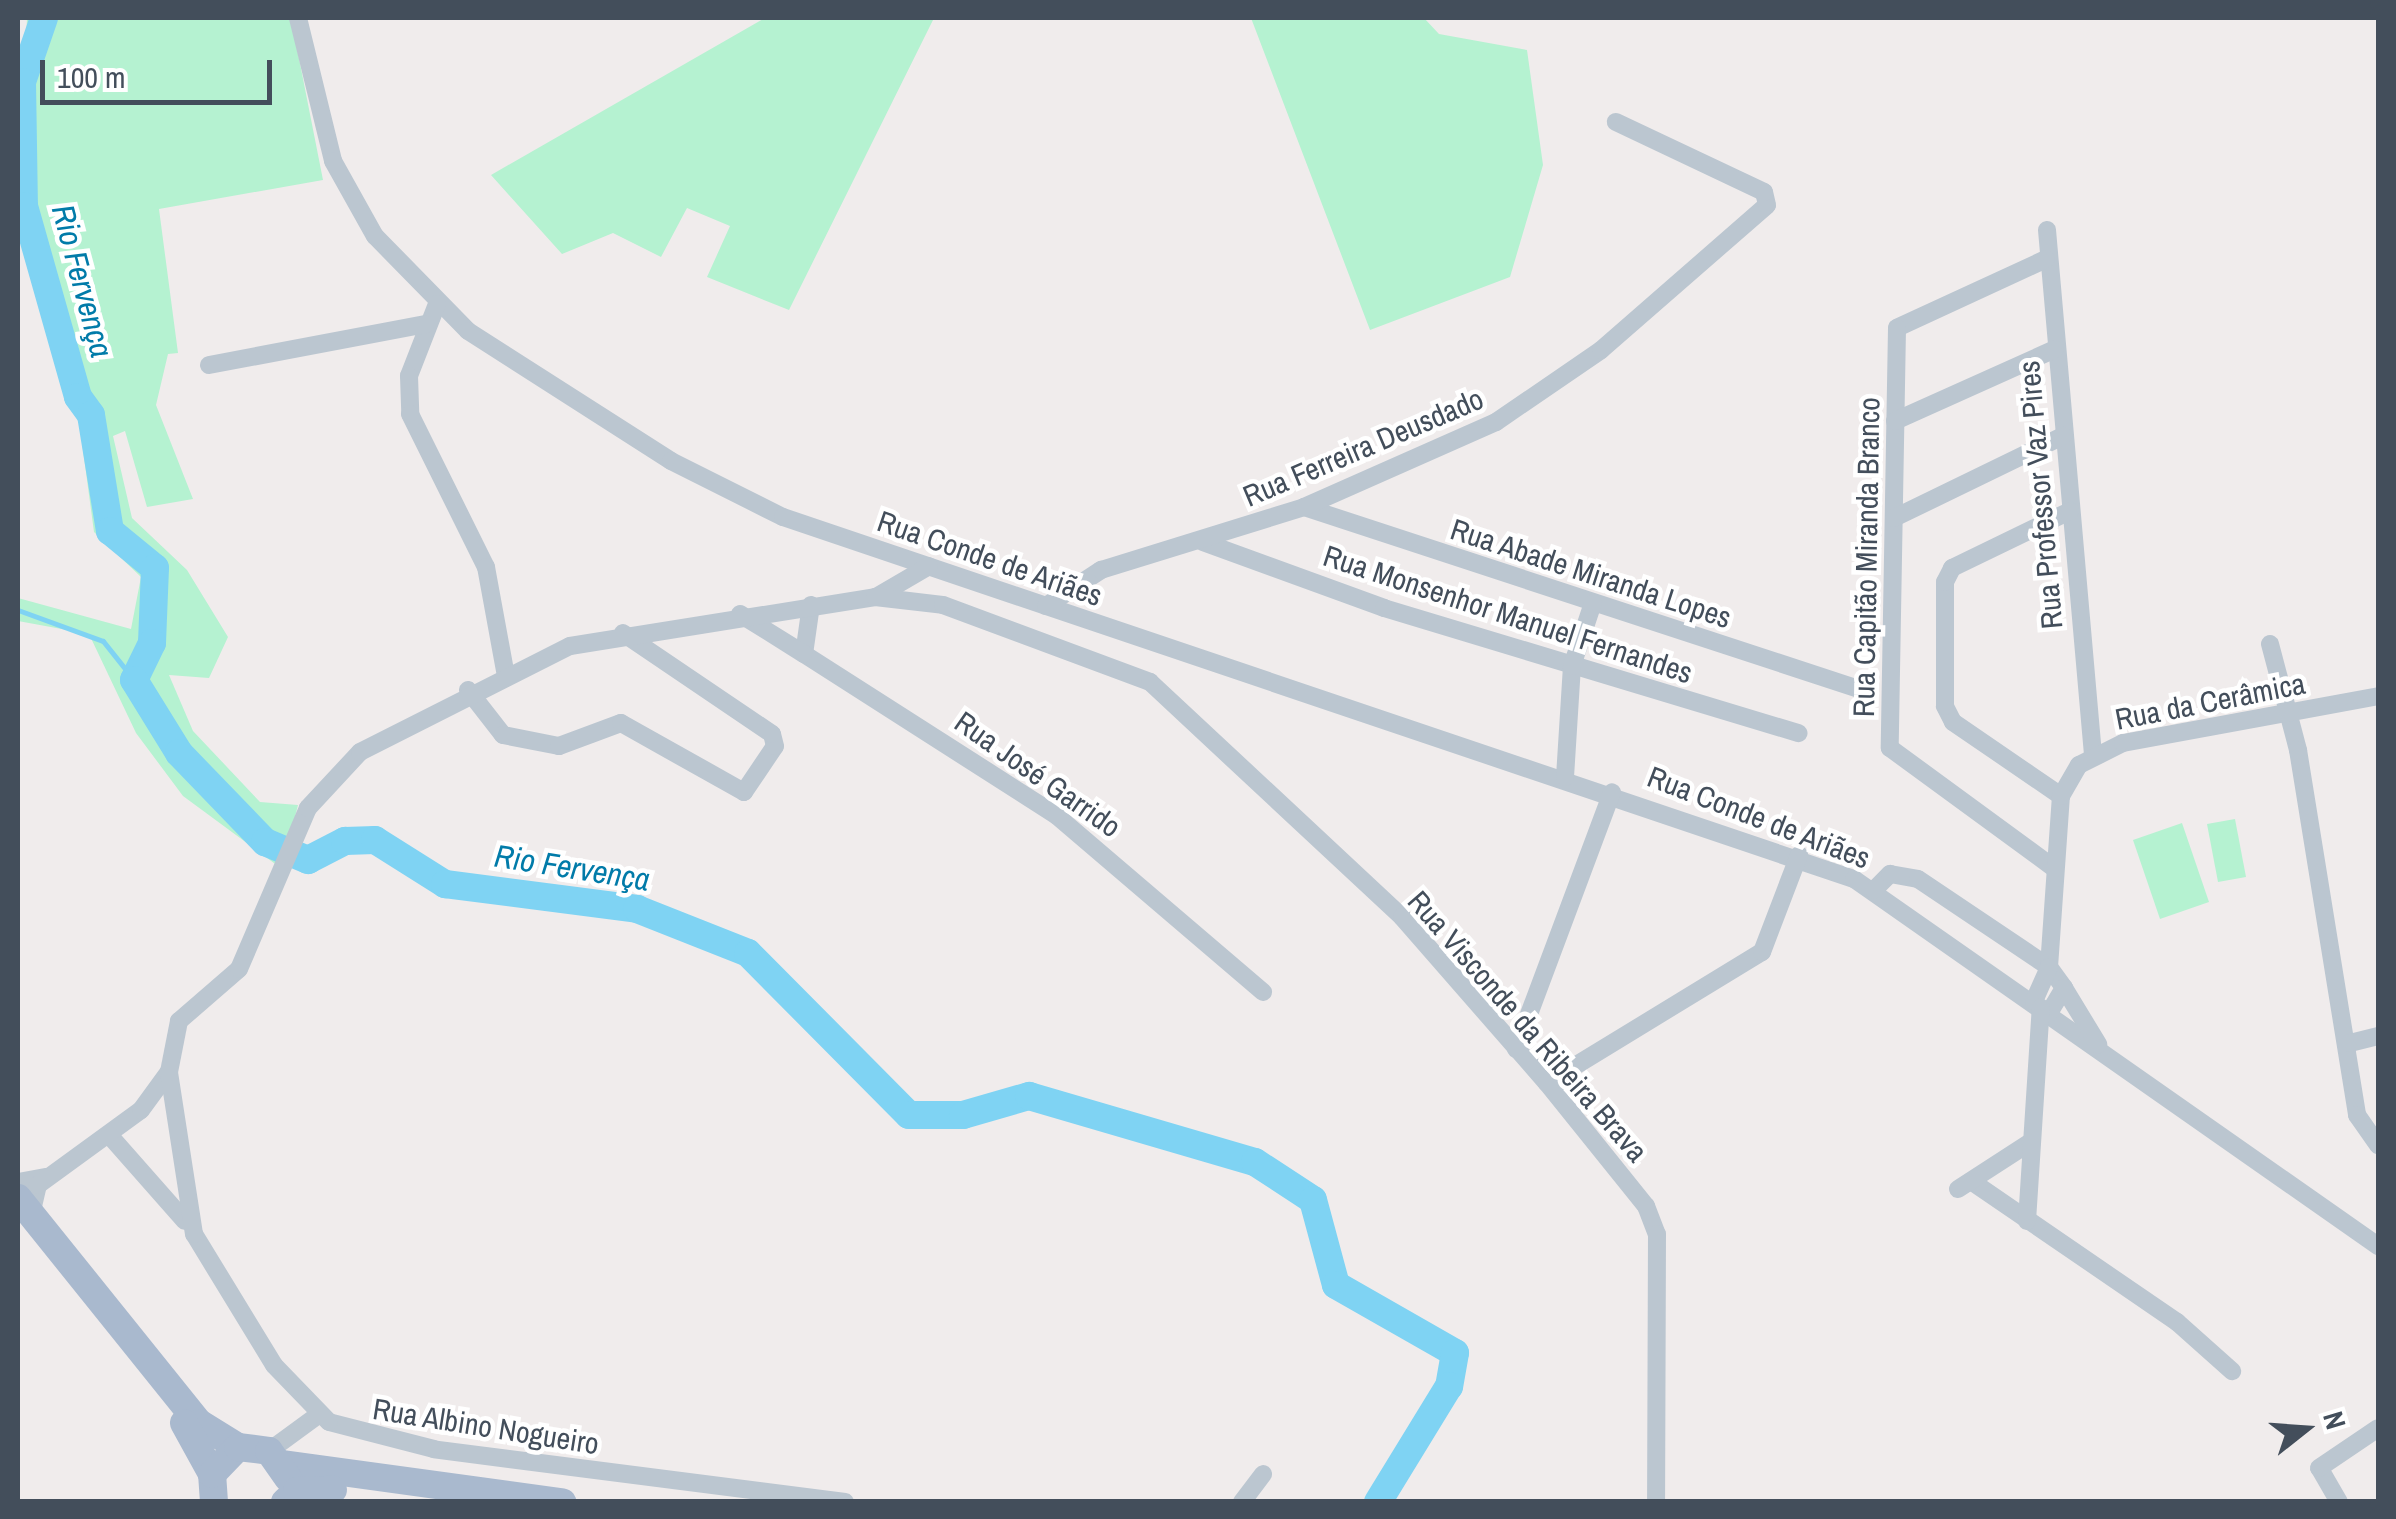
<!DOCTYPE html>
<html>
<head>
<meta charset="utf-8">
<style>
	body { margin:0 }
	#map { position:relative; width:2396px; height:1519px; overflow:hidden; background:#f0ecec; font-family:"Archivo Narrow",sans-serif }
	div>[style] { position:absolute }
	.green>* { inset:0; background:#b5f2d1 }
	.stream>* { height:5px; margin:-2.5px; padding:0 2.5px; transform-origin:2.5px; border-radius:2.5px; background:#7fd3f3 }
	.river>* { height:28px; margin:-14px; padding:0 14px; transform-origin:14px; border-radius:14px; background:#7fd3f3 }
	.minor>* { height:18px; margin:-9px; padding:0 9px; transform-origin:9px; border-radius:9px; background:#bbc6d0 }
	.primary>* { height:28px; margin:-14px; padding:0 14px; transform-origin:14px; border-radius:14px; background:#a9b9ce }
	span { translate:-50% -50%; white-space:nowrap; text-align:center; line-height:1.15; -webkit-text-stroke:9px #fff; paint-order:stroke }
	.street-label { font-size:30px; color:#434e5b }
	.water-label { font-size:32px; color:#017ba9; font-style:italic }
	.frame { position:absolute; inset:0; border:20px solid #434e5b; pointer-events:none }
	.north { position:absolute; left:2256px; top:1379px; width:100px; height:100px; -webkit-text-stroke:8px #fff; paint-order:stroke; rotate:73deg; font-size:28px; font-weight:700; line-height:40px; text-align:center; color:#434e5b }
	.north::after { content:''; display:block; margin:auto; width:35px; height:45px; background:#434e5b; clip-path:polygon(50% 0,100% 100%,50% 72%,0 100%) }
	.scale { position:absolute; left:40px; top:60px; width:232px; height:45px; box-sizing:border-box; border:5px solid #434e5b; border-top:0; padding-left:12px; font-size:30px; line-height:35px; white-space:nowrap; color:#434e5b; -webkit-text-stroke:8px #fff; paint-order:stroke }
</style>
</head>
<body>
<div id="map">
	<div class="green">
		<div style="clip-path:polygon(27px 18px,291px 18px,323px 180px,159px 209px,178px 353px,168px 354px,156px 405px,193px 499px,147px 507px,125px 431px,113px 436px,132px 518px,187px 570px,228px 637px,209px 678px,169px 675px,193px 731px,260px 802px,298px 805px,282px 869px,183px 796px,136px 733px,89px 634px,18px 621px,18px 598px,131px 629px,141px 577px,94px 532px,79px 420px,18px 218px)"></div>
		<div style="clip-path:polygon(765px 18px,934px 18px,789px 310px,707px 277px,730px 226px,687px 208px,661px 257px,613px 233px,562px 254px,491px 175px)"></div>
		<div style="clip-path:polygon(1251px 18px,1424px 18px,1439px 34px,1527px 50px,1543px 165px,1510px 277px,1370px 330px)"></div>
		<div style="clip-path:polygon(2235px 819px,2246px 877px,2218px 882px,2207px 824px)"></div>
		<div style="clip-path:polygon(2182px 823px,2209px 902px,2160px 919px,2133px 840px)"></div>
	</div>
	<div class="stream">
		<div style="left:18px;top:610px;width:90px;rotate:20deg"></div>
		<div style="left:103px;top:641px;width:50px;rotate:51.5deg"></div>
	</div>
	<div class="river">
		<div style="left:44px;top:18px;width:68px;rotate:109deg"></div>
		<div style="left:22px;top:82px;width:124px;rotate:89.1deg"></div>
		<div style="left:24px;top:206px;width:198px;rotate:74.2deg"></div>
		<div style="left:78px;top:397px;width:22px;rotate:54deg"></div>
		<div style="left:91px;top:415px;width:118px;rotate:80.7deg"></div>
		<div style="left:110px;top:531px;width:58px;rotate:39.4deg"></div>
		<div style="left:155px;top:568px;width:75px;rotate:92.3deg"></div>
		<div style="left:152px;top:643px;width:41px;rotate:115.9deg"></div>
		<div style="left:134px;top:680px;width:86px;rotate:58.3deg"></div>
		<div style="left:179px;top:753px;width:124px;rotate:46deg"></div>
		<div style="left:265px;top:842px;width:47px;rotate:22.7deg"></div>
		<div style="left:308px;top:860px;width:42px;rotate:-27.2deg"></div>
		<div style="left:345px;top:841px;width:30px;rotate:-2deg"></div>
		<div style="left:375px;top:840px;width:83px;rotate:32.2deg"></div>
		<div style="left:445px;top:884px;width:194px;rotate:7.4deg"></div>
		<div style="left:637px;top:909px;width:119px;rotate:21.6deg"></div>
		<div style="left:748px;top:953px;width:228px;rotate:45.2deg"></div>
		<div style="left:909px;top:1115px;width:54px"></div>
		<div style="left:963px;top:1115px;width:69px;rotate:-16.1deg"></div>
		<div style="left:1029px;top:1096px;width:235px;rotate:16.3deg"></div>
		<div style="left:1255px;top:1162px;width:69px;rotate:33.2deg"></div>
		<div style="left:1313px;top:1200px;width:88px;rotate:74.9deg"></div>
		<div style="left:1336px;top:1285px;width:137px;rotate:29.7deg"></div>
		<div style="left:1455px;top:1353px;width:34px;rotate:100deg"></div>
		<div style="left:1449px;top:1386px;width:136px;rotate:121.5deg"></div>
	</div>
	<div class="minor">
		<div style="left:298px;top:18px;width:147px;rotate:76.2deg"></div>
		<div style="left:333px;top:161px;width:86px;rotate:60.8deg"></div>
		<div style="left:375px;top:236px;width:133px;rotate:45.6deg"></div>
		<div style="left:468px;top:331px;width:241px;rotate:32.6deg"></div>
		<div style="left:671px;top:461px;width:125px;rotate:26.6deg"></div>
		<div style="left:783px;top:517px;width:1131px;rotate:18.68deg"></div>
		<div style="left:1854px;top:879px;width:640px;rotate:35.01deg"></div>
		<div style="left:2047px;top:230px;width:527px;rotate:84.99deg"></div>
		<div style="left:2046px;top:259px;width:164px;rotate:155.2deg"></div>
		<div style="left:1897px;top:328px;width:420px;rotate:91deg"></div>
		<div style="left:1890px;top:748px;width:203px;rotate:36.2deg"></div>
		<div style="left:437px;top:304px;width:77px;rotate:111.3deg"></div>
		<div style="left:409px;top:376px;width:38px;rotate:88deg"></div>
		<div style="left:410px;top:414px;width:171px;rotate:63.6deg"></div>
		<div style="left:486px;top:567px;width:106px;rotate:79.6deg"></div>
		<div style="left:209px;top:365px;width:220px;rotate:-10.7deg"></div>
		<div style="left:1895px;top:421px;width:175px;rotate:-24.2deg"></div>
		<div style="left:1304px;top:507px;width:587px;rotate:18.16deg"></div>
		<div style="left:1894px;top:518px;width:188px;rotate:-25.9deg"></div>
		<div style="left:1203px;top:542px;width:193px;rotate:20deg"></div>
		<div style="left:1384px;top:608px;width:433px;rotate:16.8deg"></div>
		<div style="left:876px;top:597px;width:61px;rotate:-30.3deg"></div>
		<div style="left:811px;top:605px;width:49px;rotate:98.1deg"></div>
		<div style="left:804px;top:654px;width:300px;rotate:32.6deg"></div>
		<div style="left:1057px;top:816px;width:271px;rotate:40.5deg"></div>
		<div style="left:1046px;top:606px;width:66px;rotate:-33.2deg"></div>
		<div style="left:1101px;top:570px;width:213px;rotate:-17.2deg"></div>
		<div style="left:1304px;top:507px;width:210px;rotate:-23.9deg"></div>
		<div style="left:1496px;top:422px;width:127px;rotate:-34.4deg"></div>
		<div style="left:1601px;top:350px;width:220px;rotate:-41.1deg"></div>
		<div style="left:1767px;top:205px;width:13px;rotate:-103deg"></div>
		<div style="left:1764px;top:192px;width:164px;rotate:-154.7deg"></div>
		<div style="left:740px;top:614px;width:75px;rotate:32deg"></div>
		<div style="left:2270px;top:644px;width:110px;rotate:75.2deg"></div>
		<div style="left:2298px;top:750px;width:370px;rotate:80.8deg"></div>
		<div style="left:2357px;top:1115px;width:37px;rotate:55deg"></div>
		<div style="left:468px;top:690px;width:57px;rotate:52.1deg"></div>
		<div style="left:503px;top:735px;width:57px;rotate:11.1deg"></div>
		<div style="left:559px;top:746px;width:66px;rotate:-20.4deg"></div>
		<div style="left:621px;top:723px;width:141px;rotate:29.3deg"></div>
		<div style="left:744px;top:792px;width:55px;rotate:-56deg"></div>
		<div style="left:775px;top:746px;width:12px;rotate:-104deg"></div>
		<div style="left:772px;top:734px;width:180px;rotate:-145.9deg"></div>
		<div style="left:1565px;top:777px;width:111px;rotate:-86.4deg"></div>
		<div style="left:1572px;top:666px;width:66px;rotate:-71.6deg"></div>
		<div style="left:2061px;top:796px;width:131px;rotate:-145.6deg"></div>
		<div style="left:1953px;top:722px;width:18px;rotate:-117deg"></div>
		<div style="left:1945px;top:706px;width:124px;rotate:-90deg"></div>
		<div style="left:1945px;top:582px;width:16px;rotate:-63deg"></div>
		<div style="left:1952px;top:568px;width:131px;rotate:-25.8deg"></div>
		<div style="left:1874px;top:890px;width:23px;rotate:-45deg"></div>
		<div style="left:1890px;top:874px;width:28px;rotate:10deg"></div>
		<div style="left:1918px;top:879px;width:158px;rotate:33.9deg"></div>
		<div style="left:2049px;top:967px;width:26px;rotate:54deg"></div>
		<div style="left:2064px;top:988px;width:29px;rotate:121deg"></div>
		<div style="left:2049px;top:967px;width:171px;rotate:-86deg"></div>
		<div style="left:2061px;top:796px;width:36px;rotate:-60deg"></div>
		<div style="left:2079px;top:765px;width:49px;rotate:-26.6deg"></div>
		<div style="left:2123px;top:743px;width:259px;rotate:-10.4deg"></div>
		<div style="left:2064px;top:988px;width:66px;rotate:58.7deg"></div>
		<div style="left:2034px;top:1001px;width:37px;rotate:-66deg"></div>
		<div style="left:2350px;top:1043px;width:29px;rotate:-14deg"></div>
		<div style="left:1516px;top:1049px;width:274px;rotate:-69.5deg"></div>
		<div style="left:1547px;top:1083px;width:252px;rotate:-31.4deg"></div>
		<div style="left:1762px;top:952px;width:104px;rotate:-69.1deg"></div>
		<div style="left:110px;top:1136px;width:113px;rotate:48.6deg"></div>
		<div style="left:1971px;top:1181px;width:250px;rotate:34.4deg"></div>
		<div style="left:2177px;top:1322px;width:74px;rotate:41.7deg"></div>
		<div style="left:18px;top:1182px;width:29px;rotate:-10deg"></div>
		<div style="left:1958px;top:1189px;width:85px;rotate:-32.9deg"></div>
		<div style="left:31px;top:1215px;width:31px;rotate:-77deg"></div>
		<div style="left:38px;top:1185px;width:127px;rotate:-36.1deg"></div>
		<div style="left:141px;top:1110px;width:46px;rotate:-53.9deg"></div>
		<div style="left:2027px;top:1221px;width:214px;rotate:-86.3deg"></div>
		<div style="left:269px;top:1451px;width:61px;rotate:-36.3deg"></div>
		<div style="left:845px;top:1502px;width:414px;rotate:-172.7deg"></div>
		<div style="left:434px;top:1449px;width:108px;rotate:-165.6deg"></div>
		<div style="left:329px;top:1422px;width:79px;rotate:-134deg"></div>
		<div style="left:274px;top:1365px;width:153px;rotate:-121.4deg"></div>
		<div style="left:194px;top:1234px;width:164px;rotate:-98.8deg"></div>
		<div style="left:169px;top:1072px;width:52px;rotate:-78.9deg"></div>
		<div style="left:179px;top:1021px;width:79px;rotate:-40.9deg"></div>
		<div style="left:239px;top:969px;width:175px;rotate:-66.8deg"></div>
		<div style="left:308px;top:808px;width:76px;rotate:-47.1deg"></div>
		<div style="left:360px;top:752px;width:235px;rotate:-26.8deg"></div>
		<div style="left:570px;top:646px;width:309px;rotate:-9.1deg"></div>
		<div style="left:875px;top:597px;width:68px;rotate:6.7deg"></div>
		<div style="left:943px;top:605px;width:221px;rotate:20.4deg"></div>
		<div style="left:1150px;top:682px;width:345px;rotate:43deg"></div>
		<div style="left:1402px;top:917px;width:220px;rotate:48.9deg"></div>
		<div style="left:1547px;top:1083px;width:158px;rotate:51.2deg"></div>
		<div style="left:1646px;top:1206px;width:30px;rotate:69deg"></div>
		<div style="left:1657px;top:1234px;width:268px;rotate:90.2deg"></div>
		<div style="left:1242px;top:1502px;width:35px;rotate:-53deg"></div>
		<div style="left:2339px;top:1502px;width:39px;rotate:-120deg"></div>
		<div style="left:2319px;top:1468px;width:71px;rotate:-34.1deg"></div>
	</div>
	<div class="primary">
		<div style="left:18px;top:1198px;width:289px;rotate:51.2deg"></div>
		<div style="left:199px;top:1423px;width:46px;rotate:31.6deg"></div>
		<div style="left:184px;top:1423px;width:58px;rotate:61.2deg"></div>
		<div style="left:283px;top:1464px;width:282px;rotate:7.8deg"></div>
		<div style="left:214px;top:1502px;width:28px;rotate:-94deg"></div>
		<div style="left:212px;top:1474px;width:37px;rotate:-46deg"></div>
		<div style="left:238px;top:1447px;width:31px;rotate:7deg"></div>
		<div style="left:269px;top:1451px;width:33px;rotate:55deg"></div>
		<div style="left:285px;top:1502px;width:16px;rotate:-43deg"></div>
		<div style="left:297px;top:1491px;width:36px;rotate:-2deg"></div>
	</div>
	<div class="street-label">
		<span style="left:1363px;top:447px;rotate:-23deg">Rua Ferreira Deusdado</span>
		<span style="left:2040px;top:495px;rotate:-95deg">Rua Professor Vaz Pires</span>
		<span style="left:1866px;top:557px;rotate:-89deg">Rua Capitão Miranda Branco</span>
		<span style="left:990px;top:558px;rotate:19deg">Rua Conde de Ariães</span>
		<span style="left:1591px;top:573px;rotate:18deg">Rua Abade Miranda Lopes</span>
		<span style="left:1508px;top:614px;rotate:18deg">Rua Monsenhor Manuel Fernandes</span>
		<span style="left:2210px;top:701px;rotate:-11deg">Rua da Cerâmica</span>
		<span style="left:1038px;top:774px;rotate:35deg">Rua José Garrido</span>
		<span style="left:1759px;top:817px;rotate:21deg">Rua Conde de Ariães</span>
		<span style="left:1528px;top:1026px;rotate:49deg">Rua Visconde da Ribeira Brava</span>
		<span style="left:486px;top:1426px;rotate:9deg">Rua Albino Nogueiro</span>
	</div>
	<div class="water-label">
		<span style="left:82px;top:281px;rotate:75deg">Rio Fervença</span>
		<span style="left:572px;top:868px;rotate:9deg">Rio Fervença</span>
	</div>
	<div class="frame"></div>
	<div class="north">N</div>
	<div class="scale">100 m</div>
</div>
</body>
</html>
